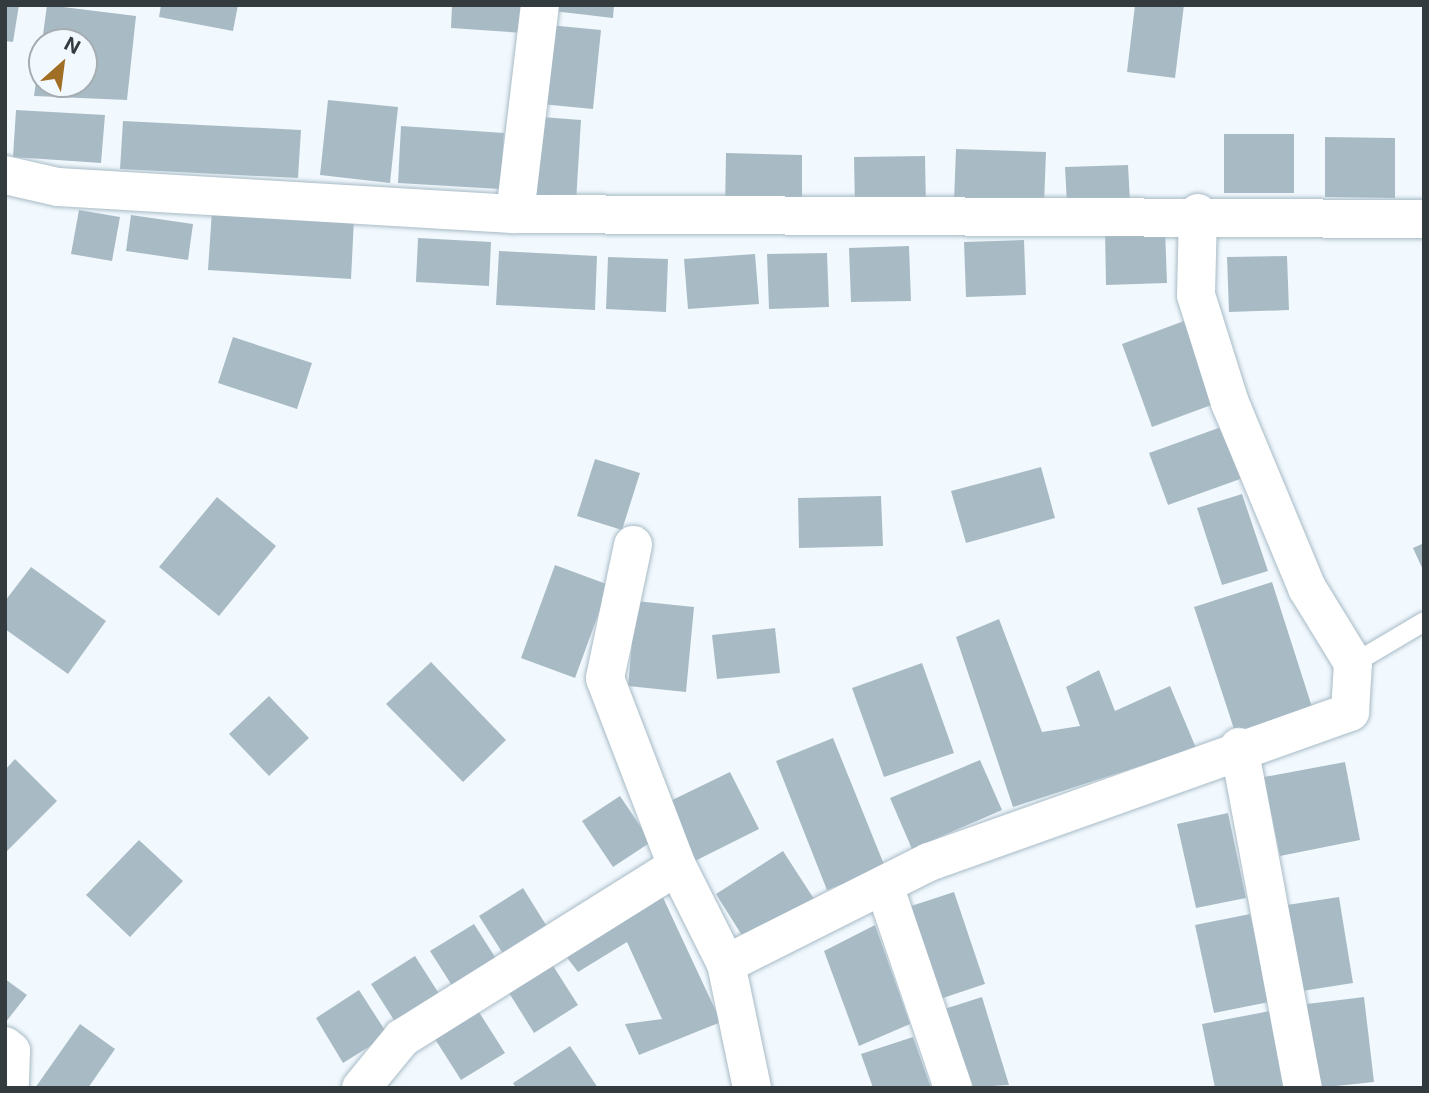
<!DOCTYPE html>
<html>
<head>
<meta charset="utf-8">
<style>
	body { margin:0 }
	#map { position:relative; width:1429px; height:1093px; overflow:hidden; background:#f2f9fe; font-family:Inter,sans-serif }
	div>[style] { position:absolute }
	.building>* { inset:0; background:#a8bbc5 }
	.roads { filter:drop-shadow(0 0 2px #a7bac5) drop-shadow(0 0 2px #a7bac5) }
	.service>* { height:19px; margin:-9.5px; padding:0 9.5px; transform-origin:9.5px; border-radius:9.5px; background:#fff }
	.minor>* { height:38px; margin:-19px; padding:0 19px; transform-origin:19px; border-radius:19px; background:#fff }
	span { translate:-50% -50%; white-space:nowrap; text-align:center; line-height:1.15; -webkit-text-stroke:5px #f2f9fe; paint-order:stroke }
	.frame { position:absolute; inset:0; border:7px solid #333b3f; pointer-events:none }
	.north { position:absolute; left:28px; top:28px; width:70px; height:70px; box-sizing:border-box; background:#f2f9fe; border:2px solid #a6adb2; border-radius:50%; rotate:28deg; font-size:19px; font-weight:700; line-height:28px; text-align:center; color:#333b3f }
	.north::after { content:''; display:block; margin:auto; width:24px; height:32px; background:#a16e25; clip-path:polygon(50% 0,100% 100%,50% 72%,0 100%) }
</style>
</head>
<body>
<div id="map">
	<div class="building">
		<div style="clip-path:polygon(5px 5px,19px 5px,13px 42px,5px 41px)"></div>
		<div style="clip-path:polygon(47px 5px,136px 16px,127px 100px,34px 96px,40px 51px,42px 84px,84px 84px,84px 42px,42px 42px)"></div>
		<div style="clip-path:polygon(161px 5px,238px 5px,233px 31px,159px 17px)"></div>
		<div style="clip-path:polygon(452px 5px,525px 5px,524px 33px,451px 28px)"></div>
		<div style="clip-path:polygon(554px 5px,614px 5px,613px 18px,553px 11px)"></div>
		<div style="clip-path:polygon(1135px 5px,1184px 5px,1175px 78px,1127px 72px)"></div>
		<div style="clip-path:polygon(549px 25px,601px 30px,593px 109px,541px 104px)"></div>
		<div style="clip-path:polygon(328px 100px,398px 107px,390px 183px,320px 175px)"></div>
		<div style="clip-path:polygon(16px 110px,105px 115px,101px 163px,13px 157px)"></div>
		<div style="clip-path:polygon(542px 117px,581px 120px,576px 202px,536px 199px)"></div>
		<div style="clip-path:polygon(123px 121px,301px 130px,298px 178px,120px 169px)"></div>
		<div style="clip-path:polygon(401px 126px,504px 133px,500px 189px,398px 183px)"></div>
		<div style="clip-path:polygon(1224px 134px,1294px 134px,1294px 193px,1224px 193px)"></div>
		<div style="clip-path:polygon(1325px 137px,1395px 138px,1395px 198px,1325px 197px)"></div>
		<div style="clip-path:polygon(956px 149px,1046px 152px,1044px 204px,954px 201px)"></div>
		<div style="clip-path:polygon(726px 153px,802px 155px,802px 210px,725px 209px)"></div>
		<div style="clip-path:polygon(925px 156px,926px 208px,855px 208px,854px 157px)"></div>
		<div style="clip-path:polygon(1128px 165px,1130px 202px,1067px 204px,1065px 167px)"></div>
		<div style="clip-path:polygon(79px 210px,120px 217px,112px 261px,71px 254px)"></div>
		<div style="clip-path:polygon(212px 210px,354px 219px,351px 279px,208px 270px)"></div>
		<div style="clip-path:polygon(131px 215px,193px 224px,188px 260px,126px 251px)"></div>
		<div style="clip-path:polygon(1165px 229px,1167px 283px,1106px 285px,1105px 230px)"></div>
		<div style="clip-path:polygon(418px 238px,491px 242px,489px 286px,416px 282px)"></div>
		<div style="clip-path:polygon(1024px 240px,1026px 295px,966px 297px,964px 242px)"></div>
		<div style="clip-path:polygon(909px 246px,911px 301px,851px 302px,849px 248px)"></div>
		<div style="clip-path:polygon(499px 251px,597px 256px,595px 310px,496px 305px)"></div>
		<div style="clip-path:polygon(827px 253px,829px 307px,769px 309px,767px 254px)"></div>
		<div style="clip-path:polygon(755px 254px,759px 304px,688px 309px,684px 259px)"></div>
		<div style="clip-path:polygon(1287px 256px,1289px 310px,1229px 312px,1227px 257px)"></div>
		<div style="clip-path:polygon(608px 257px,668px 259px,666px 312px,606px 309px)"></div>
		<div style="clip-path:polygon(1184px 321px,1214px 404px,1152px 427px,1122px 344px)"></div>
		<div style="clip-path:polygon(233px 337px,312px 363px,297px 409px,218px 383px)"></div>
		<div style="clip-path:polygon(1224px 426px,1243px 478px,1168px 505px,1149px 453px)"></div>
		<div style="clip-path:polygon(595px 459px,640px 473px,622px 530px,577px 516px)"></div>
		<div style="clip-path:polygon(1041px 467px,1055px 518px,966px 543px,951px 491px)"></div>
		<div style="clip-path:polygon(1242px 494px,1268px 571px,1222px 585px,1197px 508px)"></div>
		<div style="clip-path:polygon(881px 496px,883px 546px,799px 548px,798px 498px)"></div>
		<div style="clip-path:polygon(217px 497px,276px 546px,219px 616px,159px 567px)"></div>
		<div style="clip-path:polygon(1424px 543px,1424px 572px,1413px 548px)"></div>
		<div style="clip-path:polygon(555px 565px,609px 585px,575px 678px,521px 658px)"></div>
		<div style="clip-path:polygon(31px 567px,106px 621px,68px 674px,5px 629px,5px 601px)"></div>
		<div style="clip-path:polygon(1272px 582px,1312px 707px,1235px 732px,1194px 607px)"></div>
		<div style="clip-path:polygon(636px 601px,694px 607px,686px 692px,628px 686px)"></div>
		<div style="clip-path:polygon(999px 619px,1042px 732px,1080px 726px,1066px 687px,1099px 670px,1115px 711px,1170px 686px,1196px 748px,1013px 807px,956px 637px)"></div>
		<div style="clip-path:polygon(775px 628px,780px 673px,717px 679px,712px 635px)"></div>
		<div style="clip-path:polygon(431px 662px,506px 740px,463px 782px,386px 704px)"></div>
		<div style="clip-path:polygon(922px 663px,954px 753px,884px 777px,852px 688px)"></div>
		<div style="clip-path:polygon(269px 696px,309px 738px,269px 776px,229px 734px)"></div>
		<div style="clip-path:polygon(833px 738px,885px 867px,827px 890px,776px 761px)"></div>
		<div style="clip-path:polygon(15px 759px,57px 801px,5px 853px,5px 770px)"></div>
		<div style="clip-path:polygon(980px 760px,1002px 810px,912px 849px,890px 798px)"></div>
		<div style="clip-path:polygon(1345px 762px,1360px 840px,1280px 856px,1264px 777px)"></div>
		<div style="clip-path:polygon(730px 772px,759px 829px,693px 862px,664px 804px)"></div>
		<div style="clip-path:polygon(620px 796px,651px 842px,613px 867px,582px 821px)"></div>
		<div style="clip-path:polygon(1228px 813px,1246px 898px,1196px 908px,1177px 824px)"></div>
		<div style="clip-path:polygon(139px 840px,183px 881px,130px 937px,86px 895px)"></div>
		<div style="clip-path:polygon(783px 851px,816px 902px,748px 945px,716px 894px)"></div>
		<div style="clip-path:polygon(523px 888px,551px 933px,507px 960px,479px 916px)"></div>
		<div style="clip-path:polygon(659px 889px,721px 1022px,639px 1055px,625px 1024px,662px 1019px,627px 942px,578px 972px,559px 947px)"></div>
		<div style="clip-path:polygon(954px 892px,985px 984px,934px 1001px,902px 909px)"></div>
		<div style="clip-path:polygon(1339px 897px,1353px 983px,1302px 991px,1287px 905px)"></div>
		<div style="clip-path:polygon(1250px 914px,1269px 1002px,1214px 1013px,1195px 925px)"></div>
		<div style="clip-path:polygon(474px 924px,502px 968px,458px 995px,430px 951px)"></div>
		<div style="clip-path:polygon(875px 925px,910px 1024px,859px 1046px,824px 951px)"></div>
		<div style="clip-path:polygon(415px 956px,443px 1000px,399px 1028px,371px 984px)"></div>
		<div style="clip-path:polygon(550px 961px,578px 1005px,534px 1033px,506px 988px)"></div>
		<div style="clip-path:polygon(5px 979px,27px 995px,5px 1023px)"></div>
		<div style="clip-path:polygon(359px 990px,388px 1035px,343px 1063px,316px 1018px)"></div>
		<div style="clip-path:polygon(982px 997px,1009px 1085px,958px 1088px,935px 1012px)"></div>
		<div style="clip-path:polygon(1364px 997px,1374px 1082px,1317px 1088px,1307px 1004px)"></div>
		<div style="clip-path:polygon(477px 1009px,505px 1053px,461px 1080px,433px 1036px)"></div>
		<div style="clip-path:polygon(1270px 1011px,1285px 1088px,1215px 1088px,1202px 1024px)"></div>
		<div style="clip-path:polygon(80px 1024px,115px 1049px,88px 1088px,35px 1088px)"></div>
		<div style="clip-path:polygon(913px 1037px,931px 1088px,873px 1088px,861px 1054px)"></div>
		<div style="clip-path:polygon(570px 1046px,598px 1088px,516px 1088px,513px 1083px)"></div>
	</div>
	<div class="roads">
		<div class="service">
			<div style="left:1353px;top:663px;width:82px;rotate:-30.6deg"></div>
		</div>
		<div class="minor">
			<div style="left:5px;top:175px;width:54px;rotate:12.8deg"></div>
			<div style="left:58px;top:187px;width:458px;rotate:3.4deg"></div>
			<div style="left:515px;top:214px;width:909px;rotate:0.32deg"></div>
			<div style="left:515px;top:214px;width:210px;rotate:-83.2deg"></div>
			<div style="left:1239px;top:747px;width:347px;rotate:79.4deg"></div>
			<div style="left:677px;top:866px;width:110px;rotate:63.4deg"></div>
			<div style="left:885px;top:888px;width:211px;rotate:71.2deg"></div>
			<div style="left:5px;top:1046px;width:8px;rotate:40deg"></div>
			<div style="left:11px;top:1051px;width:37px;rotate:92deg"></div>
			<div style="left:361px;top:1088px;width:65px;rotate:-50.6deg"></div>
			<div style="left:402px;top:1038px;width:324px;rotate:-32deg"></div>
			<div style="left:677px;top:866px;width:201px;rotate:-111deg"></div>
			<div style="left:605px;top:678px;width:136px;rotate:-78.1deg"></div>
			<div style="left:752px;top:1088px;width:127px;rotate:-101.8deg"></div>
			<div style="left:726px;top:964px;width:227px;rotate:-26.7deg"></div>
			<div style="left:929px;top:862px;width:447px;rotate:-19.6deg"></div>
			<div style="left:1350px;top:712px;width:49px;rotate:-86.5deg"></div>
			<div style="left:1353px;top:663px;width:88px;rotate:-121.5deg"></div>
			<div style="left:1307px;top:588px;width:200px;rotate:-112.6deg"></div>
			<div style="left:1230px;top:403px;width:113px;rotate:-107.5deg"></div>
			<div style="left:1196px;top:295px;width:82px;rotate:-88.6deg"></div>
		</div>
	</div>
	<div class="frame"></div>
	<div class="north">N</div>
</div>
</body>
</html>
